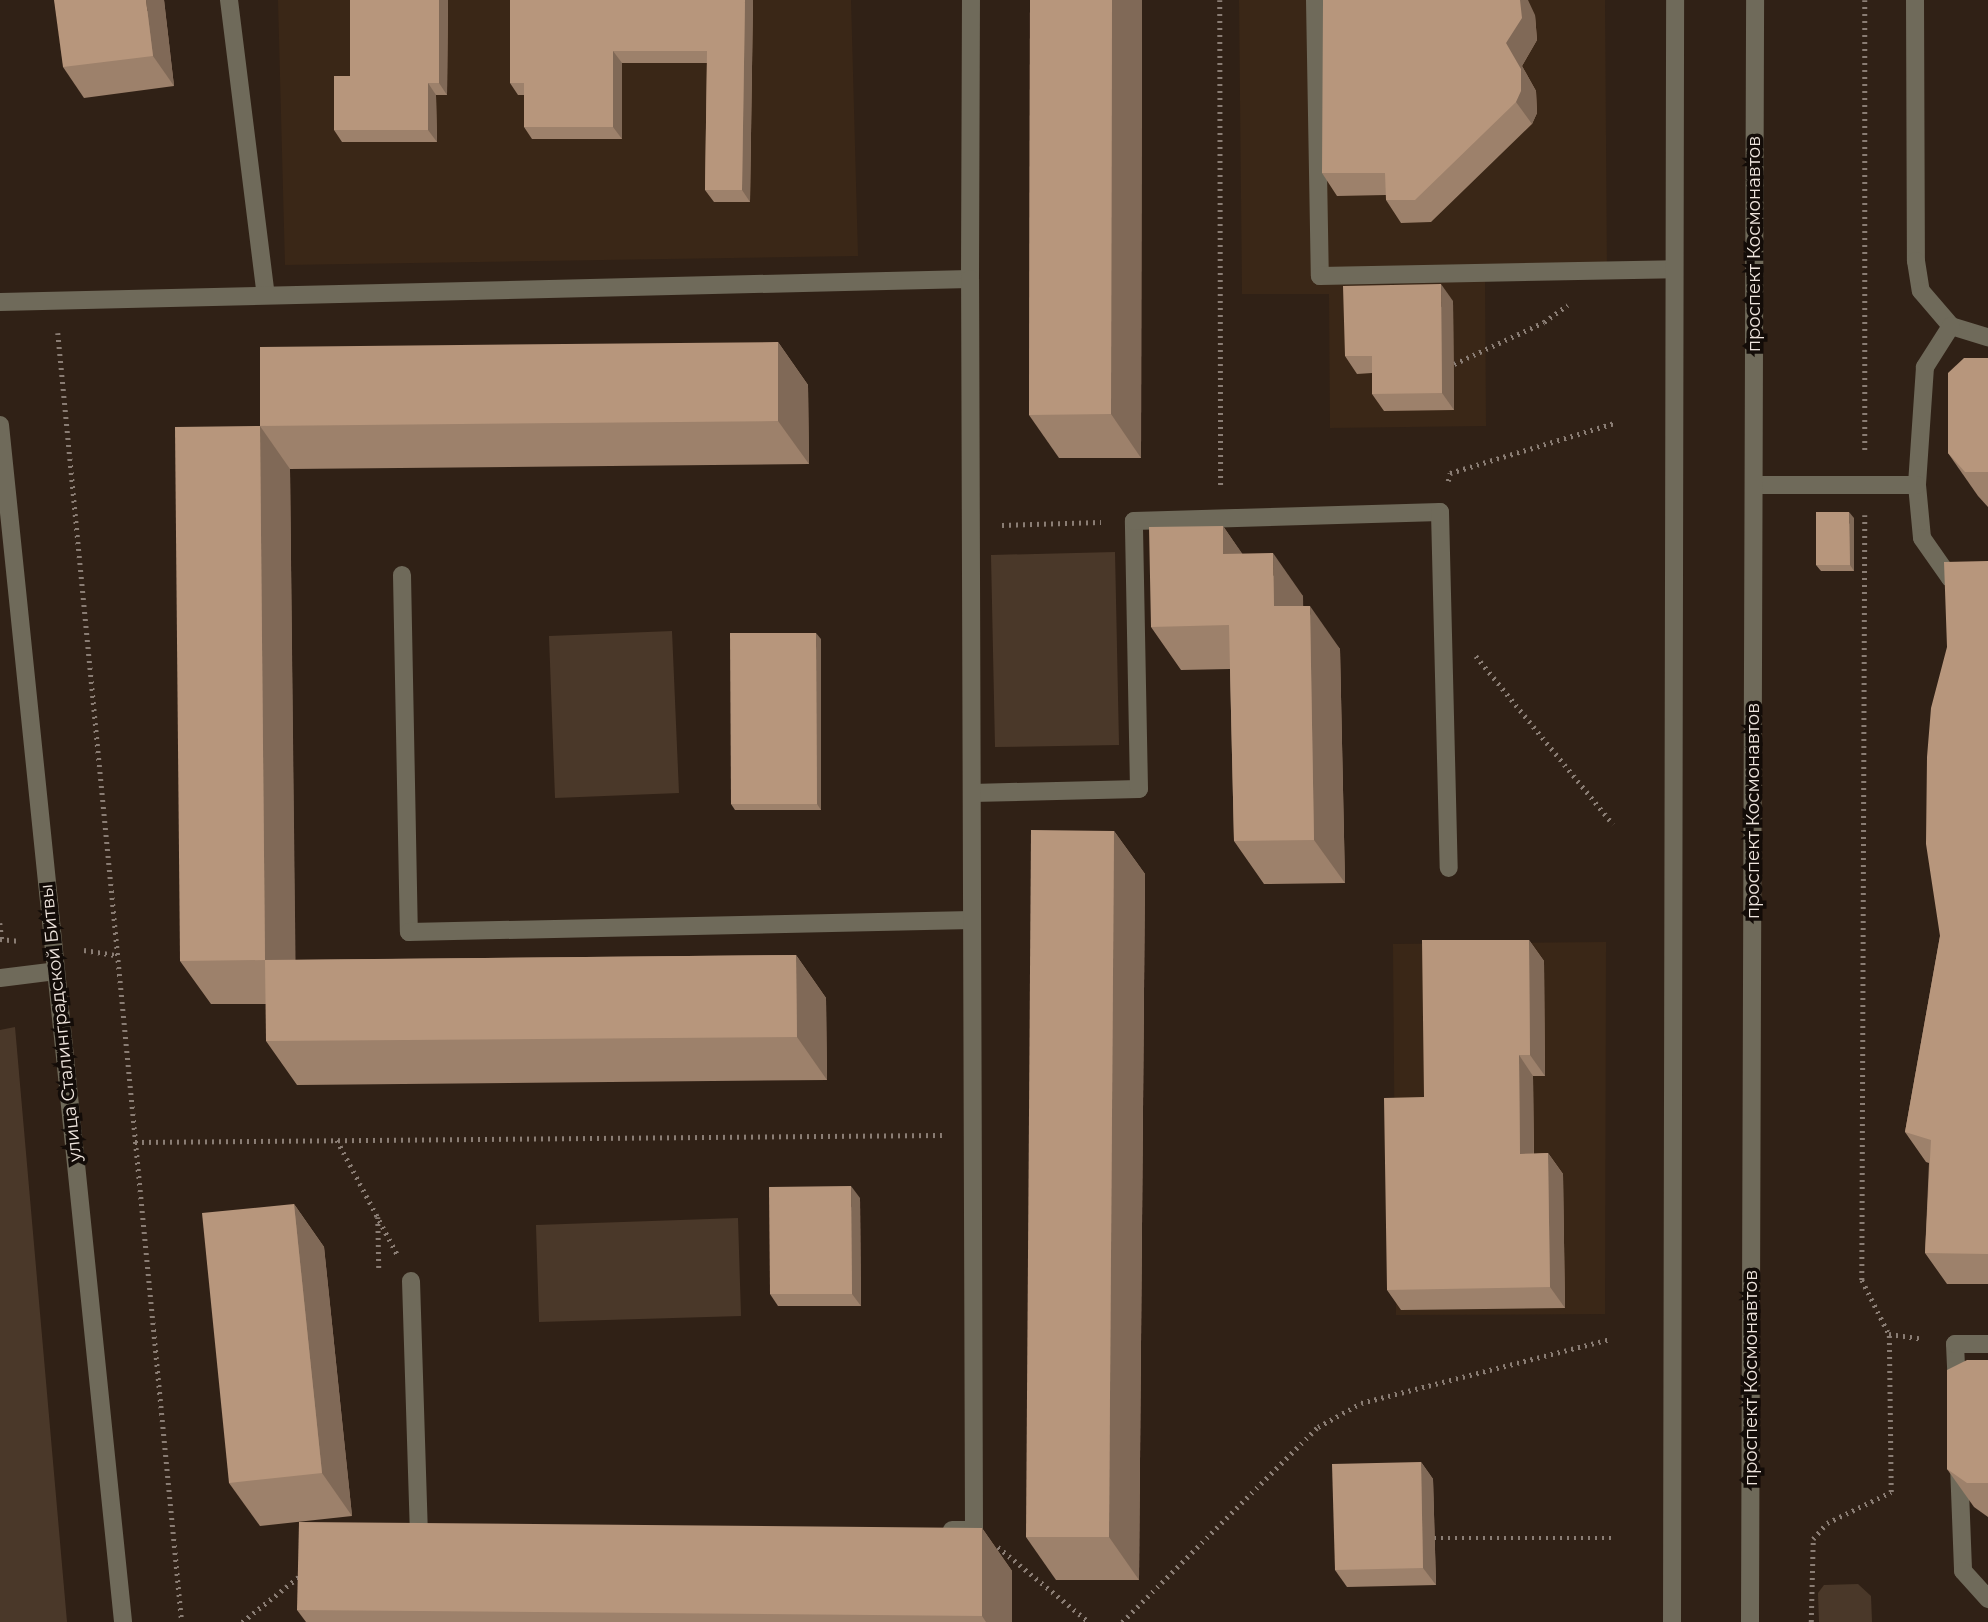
<!DOCTYPE html>
<html>
<head>
<meta charset="utf-8">
<style>
	body { margin:0 }
	#map { position:relative; width:1988px; height:1622px; overflow:hidden; background:#302116; font-family:Montserrat,sans-serif }
	div>[style] { position:absolute }
	.built>* { inset:0; background:#3a2717 }
	.green>* { inset:0; background:#4a3829 }
	.path>* { height:4.5px; margin-top:-2.25px; transform-origin:0; background:repeating-linear-gradient(90deg,#8a7d74 0 2px,transparent 0 7px) }
	.service>* { height:18px; margin:-9px; padding:0 9px; transform-origin:9px; border-radius:9px; background:#6f6a5a }
	.minor>* { height:18px; margin:-9px; padding:0 9px; transform-origin:9px; border-radius:9px; background:#6f6a5a }
	.tertiary>* { height:18px; margin:-9px; padding:0 9px; transform-origin:9px; border-radius:9px; background:#6f6a5a }
	.wall>* { inset:0; background:#9d816b }
	.shaded-wall>* { inset:0; background:#806957 }
	.building>* { inset:0; background:#b7967c }
	span { translate:-50% -50%; white-space:nowrap; text-align:center; line-height:1.15; -webkit-text-stroke:7px #130c08; paint-order:stroke }
	.street-label { font-size:18px; color:#efe5de }
</style>
</head>
<body>
<div id="map">
	<div class="built">
		<div style="clip-path:polygon(278px 0,851px 0,858px 256px,285px 265px)"></div>
		<div style="clip-path:polygon(1239px 0,1605px 0,1607px 276px,1485px 278px,1486px 426px,1330px 428px,1329px 294px,1242px 294px)"></div>
		<div style="clip-path:polygon(1606px 942px,1605px 1314px,1396px 1315px,1393px 944px)"></div>
	</div>
	<div class="green">
		<div style="clip-path:polygon(1115px 552px,1119px 745px,995px 747px,991px 555px)"></div>
		<div style="clip-path:polygon(672px 631px,679px 793px,555px 798px,549px 636px)"></div>
		<div style="clip-path:polygon(15px 1027px,67px 1622px,0 1622px,0 1030px)"></div>
		<div style="clip-path:polygon(738px 1218px,741px 1316px,539px 1322px,536px 1225px)"></div>
		<div style="clip-path:polygon(1858px 1584px,1871px 1596px,1872px 1622px,1819px 1622px,1818px 1593px,1824px 1585px)"></div>
	</div>
	<div class="path">
		<div style="left:1220px;top:0;width:486px;rotate:89.9deg"></div>
		<div style="left:1865px;top:0;width:454px;rotate:90deg"></div>
		<div style="left:58px;top:333px;width:1295px;rotate:84.51deg"></div>
		<div style="left:1454px;top:364px;width:99px;rotate:-25deg"></div>
		<div style="left:1544px;top:322px;width:29px;rotate:-36deg"></div>
		<div style="left:1448px;top:481px;width:8px;rotate:-76deg"></div>
		<div style="left:1450px;top:473px;width:172px;rotate:-16.9deg"></div>
		<div style="left:1865px;top:515px;width:765px;rotate:90.22deg"></div>
		<div style="left:1862px;top:1280px;width:60px;rotate:63.4deg"></div>
		<div style="left:1889px;top:1334px;width:34px;rotate:8deg"></div>
		<div style="left:1002px;top:525px;width:99px;rotate:-1.7deg"></div>
		<div style="left:1476px;top:656px;width:217px;rotate:50.8deg"></div>
		<div style="left:0;top:923px;width:16px;rotate:83deg"></div>
		<div style="left:0;top:939px;width:20px;rotate:6deg"></div>
		<div style="left:84px;top:950px;width:33px;rotate:9deg"></div>
		<div style="left:337px;top:1140px;width:129px;rotate:62.2deg"></div>
		<div style="left:135px;top:1142px;width:807px;rotate:-0.5deg"></div>
		<div style="left:378px;top:1217px;width:54px;rotate:88.9deg"></div>
		<div style="left:1434px;top:1538px;width:178px"></div>
		<div style="left:998px;top:1547px;width:118px;rotate:39.5deg"></div>
		<div style="left:242px;top:1622px;width:75px;rotate:-38.5deg"></div>
		<div style="left:1122px;top:1622px;width:276px;rotate:-44.9deg"></div>
		<div style="left:1318px;top:1427px;width:49px;rotate:-29.2deg"></div>
		<div style="left:1361px;top:1403px;width:258px;rotate:-14.4deg"></div>
		<div style="left:1811px;top:1622px;width:83px;rotate:-88.6deg"></div>
		<div style="left:1813px;top:1539px;width:21px;rotate:-49deg"></div>
		<div style="left:1827px;top:1523px;width:71px;rotate:-25.8deg"></div>
		<div style="left:1891px;top:1492px;width:158px;rotate:-90.7deg"></div>
	</div>
	<div class="service">
		<div style="left:229px;top:0;width:297px;rotate:82.9deg"></div>
		<div style="left:1315px;top:0;width:276px;rotate:89deg"></div>
		<div style="left:1320px;top:276px;width:354px;rotate:-1.1deg"></div>
		<div style="left:1915px;top:0;width:261px;rotate:89.8deg"></div>
		<div style="left:1916px;top:261px;width:30px;rotate:81deg"></div>
		<div style="left:1921px;top:291px;width:46px;rotate:49.4deg"></div>
		<div style="left:1951px;top:326px;width:39px;rotate:17deg"></div>
		<div style="left:0;top:302px;width:970px;rotate:-1.36deg"></div>
		<div style="left:970px;top:279px;width:279px;rotate:-89.8deg"></div>
		<div style="left:1951px;top:326px;width:49px;rotate:122.4deg"></div>
		<div style="left:1925px;top:367px;width:118px;rotate:93.9deg"></div>
		<div style="left:1917px;top:485px;width:53px;rotate:84.6deg"></div>
		<div style="left:1922px;top:538px;width:49px;rotate:55deg"></div>
		<div style="left:1950px;top:578px;width:38px"></div>
		<div style="left:1754px;top:485px;width:163px"></div>
		<div style="left:402px;top:575px;width:357px;rotate:88.9deg"></div>
		<div style="left:409px;top:932px;width:563px;rotate:-1.22deg"></div>
		<div style="left:972px;top:793px;width:167px;rotate:-1.4deg"></div>
		<div style="left:1139px;top:789px;width:268px;rotate:-91.1deg"></div>
		<div style="left:1134px;top:521px;width:306px;rotate:-1.7deg"></div>
		<div style="left:1440px;top:512px;width:356px;rotate:88.6deg"></div>
		<div style="left:0;top:978px;width:56px;rotate:-7.1deg"></div>
		<div style="left:411px;top:1281px;width:253px;rotate:88.2deg"></div>
		<div style="left:419px;top:1534px;width:11px"></div>
		<div style="left:1957px;top:1388px;width:44px;rotate:-92.6deg"></div>
		<div style="left:1955px;top:1344px;width:33px"></div>
		<div style="left:1959px;top:1465px;width:106px;rotate:87.8deg"></div>
		<div style="left:1963px;top:1571px;width:38px;rotate:48deg"></div>
		<div style="left:952px;top:1530px;width:22px"></div>
		<div style="left:974px;top:1530px;width:1251px;rotate:-90.18deg"></div>
	</div>
	<div class="minor">
		<div style="left:0;top:425px;width:1203px;rotate:84.13deg"></div>
	</div>
	<div class="tertiary">
		<div style="left:1672px;top:1622px;width:1622px;rotate:-89.89deg"></div>
		<div style="left:1750px;top:1622px;width:1622px;rotate:-89.82deg"></div>
	</div>
	<div class="wall">
		<div style="clip-path:polygon(164px 0,174px 86px,84px 98px,63px 67px)"></div>
		<div style="clip-path:polygon(448px 0,447px 95px,436px 95px,437px 142px,342px 142px,334px 130px,350px 76px)"></div>
		<div style="clip-path:polygon(753px 0,750px 202px,714px 202px,705px 190px,707px 63px,622px 63px,622px 139px,532px 139px,524px 127px,524px 95px,518px 95px,510px 83px)"></div>
		<div style="clip-path:polygon(1030px 0,1142px 0,1141px 458px,1059px 458px,1029px 415px)"></div>
		<div style="clip-path:polygon(1535px 15px,1537px 40px,1522px 66px,1536px 91px,1537px 113px,1532px 124px,1431px 222px,1401px 223px,1386px 200px,1386px 195px,1337px 196px,1322px 173px)"></div>
		<div style="clip-path:polygon(1453px 301px,1454px 410px,1384px 411px,1372px 394px,1372px 373px,1357px 374px,1345px 356px)"></div>
		<div style="clip-path:polygon(778px 342px,808px 385px,809px 464px,290px 469px,295px 960px,796px 955px,826px 998px,827px 1080px,297px 1085px,266px 1041px,266px 1004px,211px 1004px,180px 961px,260px 426px)"></div>
		<div style="clip-path:polygon(1988px 358px,1988px 507px,1978px 496px,1948px 453px)"></div>
		<div style="clip-path:polygon(1854px 518px,1854px 571px,1821px 571px,1816px 565px)"></div>
		<div style="clip-path:polygon(1223px 526px,1242px 554px,1303px 596px,1303px 606px,1340px 649px,1345px 883px,1264px 884px,1234px 841px,1230px 669px,1181px 670px,1151px 627px)"></div>
		<div style="clip-path:polygon(1988px 561px,1988px 1284px,1947px 1284px,1925px 1253px,1929px 1163px,1926px 1162px,1905px 1132px,1940px 936px)"></div>
		<div style="clip-path:polygon(821px 639px,821px 810px,735px 810px,731px 804px)"></div>
		<div style="clip-path:polygon(1114px 831px,1145px 874px,1139px 1580px,1056px 1580px,1026px 1537px)"></div>
		<div style="clip-path:polygon(1529px 940px,1544px 961px,1545px 1076px,1533px 1076px,1534px 1154px,1548px 1153px,1563px 1174px,1565px 1308px,1401px 1310px,1387px 1290px)"></div>
		<div style="clip-path:polygon(860px 1198px,861px 1306px,778px 1306px,770px 1294px)"></div>
		<div style="clip-path:polygon(294px 1204px,324px 1247px,352px 1516px,260px 1526px,229px 1483px)"></div>
		<div style="clip-path:polygon(1988px 1360px,1988px 1517px,1974px 1507px,1947px 1469px)"></div>
		<div style="clip-path:polygon(1421px 1462px,1433px 1479px,1436px 1585px,1347px 1587px,1335px 1570px)"></div>
		<div style="clip-path:polygon(982px 1528px,1012px 1571px,1012px 1622px,306px 1622px,297px 1610px)"></div>
	</div>
	<div class="shaded-wall">
		<div style="clip-path:polygon(146px 0,164px 0,174px 86px,153px 56px)"></div>
		<div style="clip-path:polygon(439px 0,448px 0,447px 95px,439px 83px)"></div>
		<div style="clip-path:polygon(745px 0,753px 0,750px 202px,742px 190px)"></div>
		<div style="clip-path:polygon(1112px 0,1142px 0,1141px 458px,1111px 414px)"></div>
		<div style="clip-path:polygon(1520px 0,1528px 0,1535px 15px,1537px 40px,1522px 66px,1536px 91px,1537px 113px,1532px 124px,1516px 102px,1506px 43px)"></div>
		<div style="clip-path:polygon(613px 51px,622px 63px,622px 139px,613px 127px)"></div>
		<div style="clip-path:polygon(428px 83px,436px 95px,437px 142px,428px 130px)"></div>
		<div style="clip-path:polygon(1441px 284px,1453px 301px,1454px 410px,1442px 393px)"></div>
		<div style="clip-path:polygon(778px 342px,808px 385px,809px 464px,778px 421px)"></div>
		<div style="clip-path:polygon(260px 426px,290px 469px,296px 1003px,265px 960px)"></div>
		<div style="clip-path:polygon(1849px 512px,1854px 518px,1854px 571px,1850px 565px)"></div>
		<div style="clip-path:polygon(1223px 526px,1253px 569px,1223px 554px)"></div>
		<div style="clip-path:polygon(1273px 553px,1303px 596px,1304px 649px,1274px 606px)"></div>
		<div style="clip-path:polygon(1310px 606px,1340px 649px,1345px 883px,1314px 840px)"></div>
		<div style="clip-path:polygon(816px 633px,821px 639px,821px 810px,817px 804px)"></div>
		<div style="clip-path:polygon(1114px 831px,1145px 874px,1139px 1580px,1109px 1537px)"></div>
		<div style="clip-path:polygon(1529px 940px,1544px 961px,1545px 1076px,1530px 1055px)"></div>
		<div style="clip-path:polygon(796px 955px,826px 998px,827px 1080px,797px 1037px)"></div>
		<div style="clip-path:polygon(1519px 1055px,1533px 1076px,1534px 1175px,1520px 1154px)"></div>
		<div style="clip-path:polygon(1548px 1153px,1563px 1174px,1565px 1308px,1550px 1287px)"></div>
		<div style="clip-path:polygon(851px 1186px,860px 1198px,861px 1306px,852px 1294px)"></div>
		<div style="clip-path:polygon(294px 1204px,324px 1247px,352px 1516px,322px 1473px)"></div>
		<div style="clip-path:polygon(1421px 1462px,1433px 1479px,1436px 1585px,1423px 1568px)"></div>
		<div style="clip-path:polygon(982px 1528px,1012px 1571px,1012px 1622px,986px 1622px,982px 1616px)"></div>
	</div>
	<div class="building">
		<div style="clip-path:polygon(54px 0,146px 0,153px 56px,63px 67px)"></div>
		<div style="clip-path:polygon(350px 0,439px 0,439px 83px,428px 83px,428px 130px,334px 130px,334px 76px,350px 76px)"></div>
		<div style="clip-path:polygon(510px 0,745px 0,742px 190px,705px 190px,707px 51px,613px 51px,613px 127px,524px 127px,524px 83px,510px 83px)"></div>
		<div style="clip-path:polygon(1030px 0,1112px 0,1111px 414px,1029px 415px)"></div>
		<div style="clip-path:polygon(1323px 0,1520px 0,1522px 18px,1506px 43px,1521px 69px,1521px 91px,1516px 102px,1415px 200px,1386px 200px,1385px 173px,1322px 173px)"></div>
		<div style="clip-path:polygon(1441px 284px,1442px 393px,1372px 394px,1372px 356px,1345px 356px,1343px 286px)"></div>
		<div style="clip-path:polygon(778px 342px,778px 421px,260px 426px,260px 347px)"></div>
		<div style="clip-path:polygon(1964px 358px,1988px 358px,1988px 472px,1965px 472px,1948px 453px,1948px 373px)"></div>
		<div style="clip-path:polygon(260px 426px,265px 960px,180px 961px,175px 427px)"></div>
		<div style="clip-path:polygon(1816px 512px,1849px 512px,1850px 565px,1816px 565px)"></div>
		<div style="clip-path:polygon(1223px 526px,1223px 554px,1273px 553px,1274px 606px,1310px 606px,1314px 840px,1234px 841px,1229px 625px,1151px 627px,1149px 527px)"></div>
		<div style="clip-path:polygon(1988px 561px,1988px 1254px,1925px 1253px,1931px 1140px,1905px 1132px,1940px 936px,1926px 844px,1927px 757px,1931px 708px,1947px 647px,1944px 562px)"></div>
		<div style="clip-path:polygon(730px 633px,816px 633px,817px 804px,731px 804px)"></div>
		<div style="clip-path:polygon(1031px 830px,1114px 831px,1109px 1537px,1026px 1537px)"></div>
		<div style="clip-path:polygon(1422px 940px,1529px 940px,1530px 1055px,1519px 1055px,1520px 1154px,1548px 1153px,1550px 1287px,1387px 1290px,1384px 1098px,1424px 1097px)"></div>
		<div style="clip-path:polygon(796px 955px,797px 1037px,266px 1041px,265px 960px)"></div>
		<div style="clip-path:polygon(851px 1186px,852px 1294px,770px 1294px,769px 1187px)"></div>
		<div style="clip-path:polygon(294px 1204px,322px 1473px,229px 1483px,202px 1213px)"></div>
		<div style="clip-path:polygon(1967px 1360px,1988px 1360px,1988px 1483px,1967px 1483px,1947px 1469px,1947px 1370px)"></div>
		<div style="clip-path:polygon(1421px 1462px,1423px 1568px,1335px 1570px,1332px 1464px)"></div>
		<div style="clip-path:polygon(299px 1522px,982px 1528px,982px 1616px,297px 1610px)"></div>
	</div>
	<div class="street-label">
		<span style="left:1754px;top:244px;rotate:-90deg">проспект Космонавтов</span>
		<span style="left:1753px;top:811px;rotate:-90deg">проспект Космонавтов</span>
		<span style="left:61px;top:1023px;rotate:-96deg">улица Сталинградской Битвы</span>
		<span style="left:1751px;top:1378px;rotate:-90deg">проспект Космонавтов</span>
	</div>
</div>
</body>
</html>
